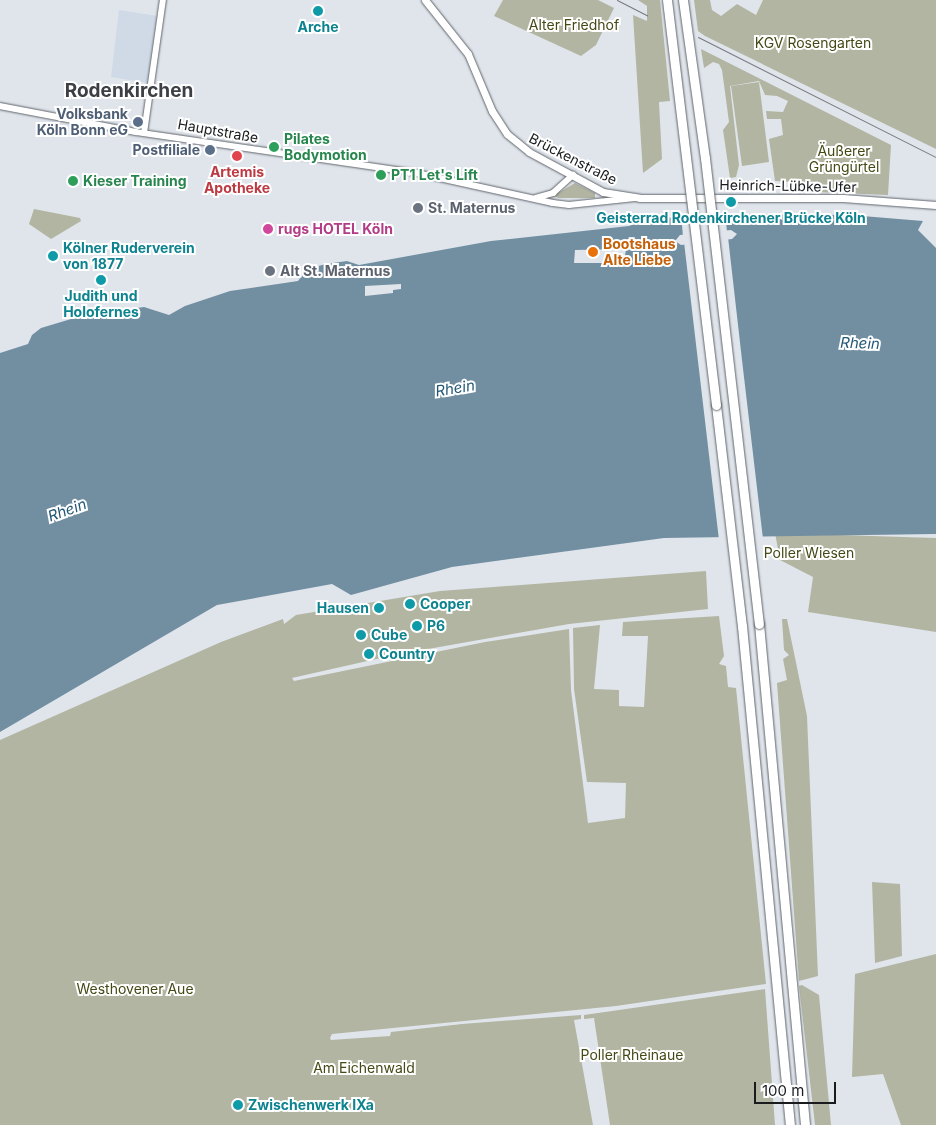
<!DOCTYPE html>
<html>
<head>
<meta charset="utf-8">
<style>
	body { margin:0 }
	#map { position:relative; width:936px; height:1125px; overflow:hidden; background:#e0e5ec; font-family:Inter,sans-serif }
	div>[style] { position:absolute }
	.built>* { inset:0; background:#cfdae6 }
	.green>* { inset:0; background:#b2b5a2 }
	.water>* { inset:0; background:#728fa2 }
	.pier>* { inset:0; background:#e0e5ec }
	.roads { filter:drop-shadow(0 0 1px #60656b) drop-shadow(0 0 1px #60656b) }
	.minor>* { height:5.5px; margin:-2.75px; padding:0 2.75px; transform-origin:2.75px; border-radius:2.75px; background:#fff }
	.major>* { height:7px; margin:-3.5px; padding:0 3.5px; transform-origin:3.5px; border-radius:3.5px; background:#fff }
	.highway>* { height:9px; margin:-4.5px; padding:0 4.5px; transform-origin:4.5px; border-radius:4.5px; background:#fff }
	.tram>* { height:1px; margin:-0.5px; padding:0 0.5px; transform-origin:0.5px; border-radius:0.5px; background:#75797d }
	.bridges { filter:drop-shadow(0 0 1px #60656b) drop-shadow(0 0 1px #60656b) }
	.highway-bridge>* { height:9px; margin:-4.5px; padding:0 4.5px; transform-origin:4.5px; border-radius:4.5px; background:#fff }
	.dots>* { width:14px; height:14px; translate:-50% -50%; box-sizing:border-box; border:2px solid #fff; border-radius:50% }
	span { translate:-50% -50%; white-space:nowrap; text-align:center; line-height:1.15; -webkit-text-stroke:4px #fff; paint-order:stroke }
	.park-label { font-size:14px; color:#444915 }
	.culture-label { font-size:14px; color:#0d838f; font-weight:700 }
	.left { translate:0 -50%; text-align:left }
	.right { translate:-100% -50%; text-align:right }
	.service-label { font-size:14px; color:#4e5e75; font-weight:700 }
	.street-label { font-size:14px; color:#191b1d }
	.leisure-label { font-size:14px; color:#27864d; font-weight:700 }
	.health-label { font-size:14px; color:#be3a42; font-weight:700 }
	.worship-label { font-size:14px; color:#5b616d; font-weight:700 }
	.hotel-label { font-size:14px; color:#b23c85; font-weight:700 }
	.food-label { font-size:14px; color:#c56008; font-weight:700 }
	.water-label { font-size:15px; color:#235775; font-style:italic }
	.district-label { font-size:19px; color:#3c4045; font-weight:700 }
	.scale { position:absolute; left:754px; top:1082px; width:82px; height:22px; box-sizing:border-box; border:2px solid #191b1d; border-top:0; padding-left:6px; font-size:15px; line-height:18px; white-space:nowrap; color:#191b1d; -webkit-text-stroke:4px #fff; paint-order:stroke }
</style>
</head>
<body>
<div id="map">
	<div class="built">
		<div style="clip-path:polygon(119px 10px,157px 16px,148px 83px,111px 77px)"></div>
	</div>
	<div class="green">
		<div style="clip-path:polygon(503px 0,598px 0,614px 8px,596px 45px,581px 56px,494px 16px)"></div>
		<div style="clip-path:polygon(638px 0,660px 0,670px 101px,659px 102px,662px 159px,643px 173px,633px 15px,647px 21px,647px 6px)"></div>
		<div style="clip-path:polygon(694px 0,710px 0,712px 10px,721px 16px,737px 4px,756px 15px,763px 0,936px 0,936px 149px,705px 36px,698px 31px)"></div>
		<div style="clip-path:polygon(701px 49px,891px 145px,888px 195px,794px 191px,794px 182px,775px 181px,769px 139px,783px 135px,781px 119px,767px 119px,766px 111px,783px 112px,788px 101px,777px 96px,765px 95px,759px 81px,730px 86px,739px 165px,736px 177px,730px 178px,723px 130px,729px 122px,722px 70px,719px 64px,713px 62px,704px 68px)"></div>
		<div style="clip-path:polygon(759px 82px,769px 162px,742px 166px,731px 86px)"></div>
		<div style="clip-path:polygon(575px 183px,595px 193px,595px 198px,559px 198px,553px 196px)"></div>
		<div style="clip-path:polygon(34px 209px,80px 218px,81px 221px,51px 239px,29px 224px)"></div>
		<div style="clip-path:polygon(775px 533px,936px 538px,936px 632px,808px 612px,813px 577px,780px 560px)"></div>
		<div style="clip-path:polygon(706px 571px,708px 609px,569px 624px,394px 655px,292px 678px,294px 681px,485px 642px,569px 629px,571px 690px,588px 823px,625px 818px,626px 783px,587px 782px,574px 689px,573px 628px,600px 625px,594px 689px,619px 690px,619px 706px,644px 707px,648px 636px,622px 636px,623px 622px,719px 616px,724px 656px,719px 664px,726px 666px,728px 687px,736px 688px,766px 984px,616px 1006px,332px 1034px,330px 1038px,331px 1040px,390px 1036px,391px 1032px,462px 1024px,581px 1015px,581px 1019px,574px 1020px,593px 1125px,0 1125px,0 740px,221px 642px,283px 619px,284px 624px,296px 615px,440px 591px)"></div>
		<div style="clip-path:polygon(782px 619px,787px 619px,807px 716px,818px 976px,799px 981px,777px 683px,787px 680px,783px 659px,789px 655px,784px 650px)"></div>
		<div style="clip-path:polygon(872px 882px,900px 884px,902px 956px,875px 963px)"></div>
		<div style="clip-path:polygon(936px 954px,936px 1125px,901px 1125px,883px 1074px,852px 1077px,855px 974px)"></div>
		<div style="clip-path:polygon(802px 985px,819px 995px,831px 1125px,815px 1125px,799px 986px)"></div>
		<div style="clip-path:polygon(765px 989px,775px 1125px,610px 1125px,594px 1018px,584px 1019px,584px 1015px)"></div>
	</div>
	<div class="water">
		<div style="clip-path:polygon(evenodd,737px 214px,850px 215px,923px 221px,918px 230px,936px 248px,936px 534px,664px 538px,452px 567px,351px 595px,332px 584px,217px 605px,0 732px,0 353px,28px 344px,32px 335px,41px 328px,81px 316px,144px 307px,169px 315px,185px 306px,230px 291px,298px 281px,307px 269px,326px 264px,347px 261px,359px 265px,491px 241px,629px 226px,647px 219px,737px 214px,731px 230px,737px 234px,732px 239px,681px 245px,675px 241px,680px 235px,731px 230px)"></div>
	</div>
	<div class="pier">
		<div style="clip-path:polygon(725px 212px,727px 232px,683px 237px,681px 213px)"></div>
		<div style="clip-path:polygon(728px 237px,742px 360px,763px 539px,719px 540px,684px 242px)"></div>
		<div style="clip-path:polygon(626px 249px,625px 256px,611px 256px,611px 263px,574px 263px,575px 250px)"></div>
		<div style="clip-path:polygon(401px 284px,401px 289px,393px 290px,393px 293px,365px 296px,365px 286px)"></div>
	</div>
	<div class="roads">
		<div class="minor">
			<div style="left:0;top:106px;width:138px;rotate:10.8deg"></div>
			<div style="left:136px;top:132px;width:284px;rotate:8.3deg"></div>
			<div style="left:417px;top:173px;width:139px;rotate:12.4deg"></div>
			<div style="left:553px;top:203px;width:16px;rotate:7deg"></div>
			<div style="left:569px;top:205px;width:66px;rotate:-6.1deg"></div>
			<div style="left:144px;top:133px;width:134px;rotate:-81.9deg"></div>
			<div style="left:536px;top:198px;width:18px;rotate:-16deg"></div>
			<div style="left:553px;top:193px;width:27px;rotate:-42deg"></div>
		</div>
		<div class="major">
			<div style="left:425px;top:0;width:69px;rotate:51.5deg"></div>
			<div style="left:468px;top:54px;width:62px;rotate:67.2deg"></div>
			<div style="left:492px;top:111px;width:27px;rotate:57deg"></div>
			<div style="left:507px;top:134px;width:28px;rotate:39deg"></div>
			<div style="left:529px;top:152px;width:84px;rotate:28.4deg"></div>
			<div style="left:603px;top:192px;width:37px;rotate:9deg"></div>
			<div style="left:640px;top:198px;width:203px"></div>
			<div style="left:843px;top:198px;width:93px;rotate:4.3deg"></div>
		</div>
		<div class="highway">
			<div style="left:716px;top:405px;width:223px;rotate:83.3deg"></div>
			<div style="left:742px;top:626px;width:501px;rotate:84.51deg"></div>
			<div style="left:759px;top:624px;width:503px;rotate:84.75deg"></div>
		</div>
	</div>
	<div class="tram">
		<div style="left:617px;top:0;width:34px;rotate:27deg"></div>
		<div style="left:698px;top:37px;width:267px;rotate:26.8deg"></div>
	</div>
	<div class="bridges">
		<div class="highway-bridge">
			<div style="left:667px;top:0;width:408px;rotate:83.1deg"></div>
			<div style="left:683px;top:0;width:160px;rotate:82.1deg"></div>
			<div style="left:705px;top:158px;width:469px;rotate:83.4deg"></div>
		</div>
	</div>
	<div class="dots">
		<div style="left:318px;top:11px;background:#0f9aa8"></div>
		<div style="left:138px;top:122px;background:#5c6f8a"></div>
		<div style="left:274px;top:147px;background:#2e9e5b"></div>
		<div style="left:210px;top:150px;background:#5c6f8a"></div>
		<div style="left:237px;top:156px;background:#e0444e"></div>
		<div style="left:381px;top:175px;background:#2e9e5b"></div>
		<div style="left:73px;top:181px;background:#2e9e5b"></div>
		<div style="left:731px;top:202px;background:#0f9aa8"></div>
		<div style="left:418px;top:208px;background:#6b7280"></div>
		<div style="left:268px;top:229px;background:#d1479c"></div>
		<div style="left:593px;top:252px;background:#e8710a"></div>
		<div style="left:53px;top:256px;background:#0f9aa8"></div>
		<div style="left:270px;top:271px;background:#6b7280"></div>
		<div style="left:101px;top:280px;background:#0f9aa8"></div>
		<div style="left:410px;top:604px;background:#0f9aa8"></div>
		<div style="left:379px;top:608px;background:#0f9aa8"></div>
		<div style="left:417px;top:626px;background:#0f9aa8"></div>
		<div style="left:361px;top:635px;background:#0f9aa8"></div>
		<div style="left:369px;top:654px;background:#0f9aa8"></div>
		<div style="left:238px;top:1105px;background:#0f9aa8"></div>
	</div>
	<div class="park-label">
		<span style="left:574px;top:25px">Alter Friedhof</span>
		<span style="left:813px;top:43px">KGV Rosengarten</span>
		<span style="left:844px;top:159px">Äußerer<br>Grüngürtel</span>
		<span style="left:809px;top:553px">Poller Wiesen</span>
		<span style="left:135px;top:989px">Westhovener Aue</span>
		<span style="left:632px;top:1055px">Poller Rheinaue</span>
		<span style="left:364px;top:1068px">Am Eichenwald</span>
	</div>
	<div class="culture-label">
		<span style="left:318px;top:27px">Arche</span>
		<span style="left:731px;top:218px">Geisterrad Rodenkirchener Brücke Köln</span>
		<span class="left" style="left:63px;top:256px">Kölner Ruderverein<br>von 1877</span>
		<span style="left:101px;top:304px">Judith und<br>Holofernes</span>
		<span class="left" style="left:420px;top:604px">Cooper</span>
		<span class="right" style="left:369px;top:608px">Hausen</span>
		<span class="left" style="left:427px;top:626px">P6</span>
		<span class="left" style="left:371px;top:635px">Cube</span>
		<span class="left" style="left:379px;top:654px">Country</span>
		<span class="left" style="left:248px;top:1105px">Zwischenwerk IXa</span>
	</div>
	<div class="service-label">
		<span class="right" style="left:128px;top:122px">Volksbank<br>Köln Bonn eG</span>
		<span class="right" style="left:200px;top:150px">Postfiliale</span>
	</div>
	<div class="street-label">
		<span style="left:218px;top:131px;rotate:10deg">Hauptstraße</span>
		<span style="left:573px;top:159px;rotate:27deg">Brückenstraße</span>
		<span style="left:788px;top:186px;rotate:1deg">Heinrich-Lübke-Ufer</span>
	</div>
	<div class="leisure-label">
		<span class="left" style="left:284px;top:147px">Pilates<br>Bodymotion</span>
		<span class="left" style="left:391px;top:175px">PT1 Let's Lift</span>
		<span class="left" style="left:83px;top:181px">Kieser Training</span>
	</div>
	<div class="health-label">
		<span style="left:237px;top:180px">Artemis<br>Apotheke</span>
	</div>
	<div class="worship-label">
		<span class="left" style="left:428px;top:208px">St. Maternus</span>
		<span class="left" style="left:280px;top:271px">Alt St. Maternus</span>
	</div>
	<div class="hotel-label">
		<span class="left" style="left:278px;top:229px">rugs HOTEL Köln</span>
	</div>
	<div class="food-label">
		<span class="left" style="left:603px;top:252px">Bootshaus<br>Alte Liebe</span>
	</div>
	<div class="water-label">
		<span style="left:860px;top:343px;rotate:2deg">Rhein</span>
		<span style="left:455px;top:388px;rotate:-9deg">Rhein</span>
		<span style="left:67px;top:510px;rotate:-20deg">Rhein</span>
	</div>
	<div class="district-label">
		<span style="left:129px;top:91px">Rodenkirchen</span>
	</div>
	<div class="scale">100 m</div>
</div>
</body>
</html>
